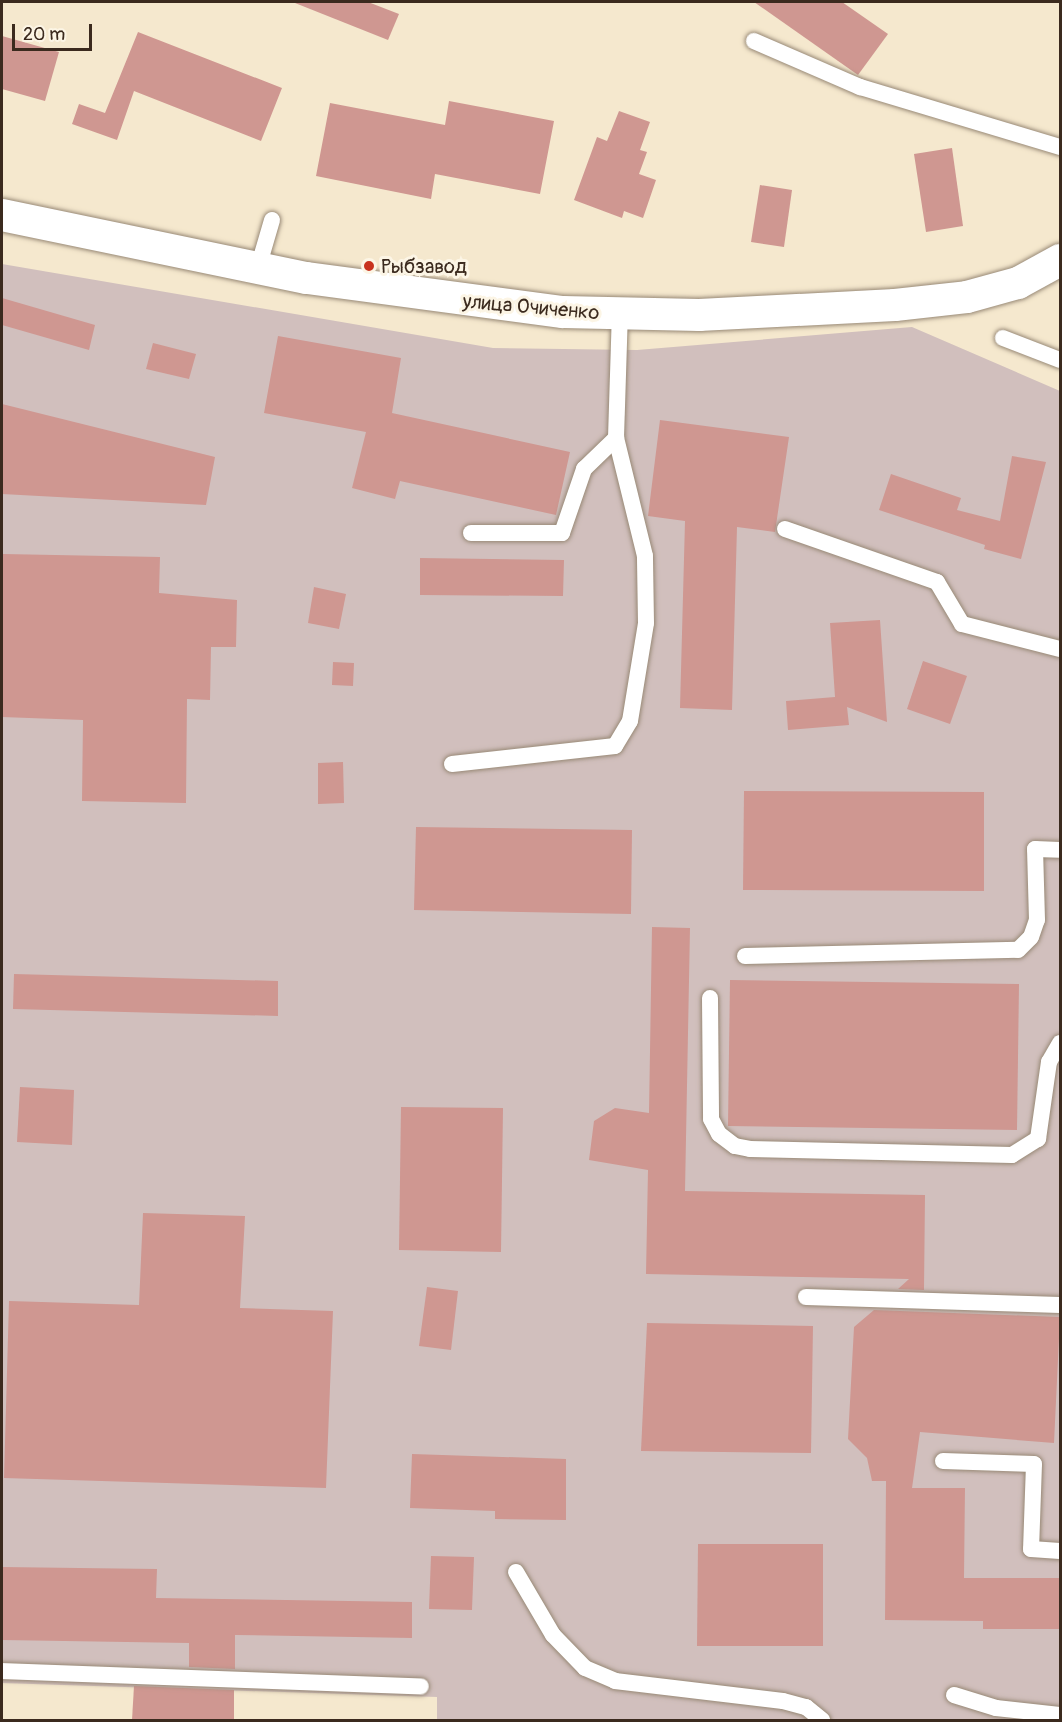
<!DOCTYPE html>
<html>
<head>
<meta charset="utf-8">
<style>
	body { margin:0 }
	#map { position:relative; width:1062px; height:1722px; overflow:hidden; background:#f5e8ce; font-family:Pangolin,sans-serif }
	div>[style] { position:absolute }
	.industrial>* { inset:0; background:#d1bfbd }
	.building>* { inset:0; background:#cf9791 }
	.roads { filter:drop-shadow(0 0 2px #988976) drop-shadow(0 0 2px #988976) }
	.lane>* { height:16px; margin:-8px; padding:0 8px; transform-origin:8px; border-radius:8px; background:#fff }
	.street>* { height:32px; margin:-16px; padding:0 16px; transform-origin:16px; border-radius:16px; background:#fff }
	.dots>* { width:16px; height:16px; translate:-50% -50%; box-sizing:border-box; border:3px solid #fcf5e5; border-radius:50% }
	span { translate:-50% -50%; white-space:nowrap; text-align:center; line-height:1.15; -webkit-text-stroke:6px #fcf5e5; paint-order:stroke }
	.poi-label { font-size:20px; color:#3b2a1e }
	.left { translate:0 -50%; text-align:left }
	.street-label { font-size:20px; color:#3b2a1e }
	.frame { position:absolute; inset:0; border:3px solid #3b2a1e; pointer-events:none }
	.scale { position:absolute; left:12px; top:24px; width:80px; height:27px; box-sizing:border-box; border:3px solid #3b2a1e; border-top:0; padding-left:8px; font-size:18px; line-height:21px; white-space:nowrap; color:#3b2a1e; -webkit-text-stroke:4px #fcf5e5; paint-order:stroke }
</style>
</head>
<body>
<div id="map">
	<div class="industrial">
		<div style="clip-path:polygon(2px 264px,493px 348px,637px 350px,912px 327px,1060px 391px,1060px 1720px,437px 1720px,437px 1697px,2px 1683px)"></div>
	</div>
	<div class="building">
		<div style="clip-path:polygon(368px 2px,399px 14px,388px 40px,295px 3px)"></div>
		<div style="clip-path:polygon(754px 2px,842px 2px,888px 34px,858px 75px)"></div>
		<div style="clip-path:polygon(138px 32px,282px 88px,261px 141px,134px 91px,117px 140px,72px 124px,79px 104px,105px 113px)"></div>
		<div style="clip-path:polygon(2px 36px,59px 52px,45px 101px,2px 89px)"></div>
		<div style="clip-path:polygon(449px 101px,554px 121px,540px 194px,435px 174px,431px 199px,316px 176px,330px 103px,445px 125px)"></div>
		<div style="clip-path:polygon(619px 111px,650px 122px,640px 150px,647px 152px,639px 174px,656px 180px,643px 218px,624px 211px,622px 218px,574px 200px,597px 137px,607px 141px)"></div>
		<div style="clip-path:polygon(952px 148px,963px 226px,926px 232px,914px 154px)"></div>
		<div style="clip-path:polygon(760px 185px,792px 190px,784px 247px,751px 242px)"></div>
		<div style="clip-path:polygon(2px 298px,95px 325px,89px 350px,2px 325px)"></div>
		<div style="clip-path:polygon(278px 336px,401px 358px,392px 413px,570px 452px,556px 515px,400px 481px,395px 499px,352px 488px,366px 432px,264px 413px)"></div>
		<div style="clip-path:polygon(153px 343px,196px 354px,189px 379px,146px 369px)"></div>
		<div style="clip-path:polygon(2px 404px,215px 457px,206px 505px,2px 494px)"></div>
		<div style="clip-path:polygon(660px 420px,789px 437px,775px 532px,737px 527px,732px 710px,680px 708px,685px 521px,648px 516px)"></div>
		<div style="clip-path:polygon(1012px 456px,1046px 462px,1021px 559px,984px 549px,985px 545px,879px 510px,891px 474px,961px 498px,957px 510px,1000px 521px)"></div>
		<div style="clip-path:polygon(3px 554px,160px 557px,159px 593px,237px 600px,236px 647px,211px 647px,210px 700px,187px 699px,186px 803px,82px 801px,83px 720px,2px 717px)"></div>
		<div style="clip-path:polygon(420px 558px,564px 560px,563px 596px,420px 595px)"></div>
		<div style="clip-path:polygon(314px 587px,346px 594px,339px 629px,308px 623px)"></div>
		<div style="clip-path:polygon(880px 620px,887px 722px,847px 707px,849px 725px,788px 730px,786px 701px,835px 697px,830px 623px)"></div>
		<div style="clip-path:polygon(923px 661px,967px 676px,950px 724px,907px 709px)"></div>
		<div style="clip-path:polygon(333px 662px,354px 663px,353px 686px,332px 685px)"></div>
		<div style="clip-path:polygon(343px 762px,344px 803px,318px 804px,318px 763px)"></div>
		<div style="clip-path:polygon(744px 791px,984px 792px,984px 891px,743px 890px)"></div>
		<div style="clip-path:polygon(416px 827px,632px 830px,631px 914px,414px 910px)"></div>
		<div style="clip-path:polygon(652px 927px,690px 928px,685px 1191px,925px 1195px,924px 1290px,898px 1289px,909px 1279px,646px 1274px,648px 1170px,589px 1160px,594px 1121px,615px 1108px,649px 1113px)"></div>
		<div style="clip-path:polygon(14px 974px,278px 981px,278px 1016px,13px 1009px)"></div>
		<div style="clip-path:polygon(730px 980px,1019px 984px,1017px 1130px,728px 1126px)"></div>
		<div style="clip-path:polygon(20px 1087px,74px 1090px,72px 1145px,17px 1142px)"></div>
		<div style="clip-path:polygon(401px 1107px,503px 1108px,501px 1252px,399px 1250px)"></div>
		<div style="clip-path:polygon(143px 1213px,245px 1216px,240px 1308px,333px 1311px,326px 1488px,4px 1478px,9px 1301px,139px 1305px)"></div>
		<div style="clip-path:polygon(427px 1287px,458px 1291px,451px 1350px,419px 1346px)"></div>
		<div style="clip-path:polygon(874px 1310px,1060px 1317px,1054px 1443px,920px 1432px,912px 1488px,965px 1488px,964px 1578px,1060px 1578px,1060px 1629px,983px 1629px,983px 1621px,885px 1620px,886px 1481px,872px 1481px,867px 1458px,848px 1439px,854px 1327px)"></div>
		<div style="clip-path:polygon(647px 1323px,813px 1326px,811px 1453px,641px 1451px)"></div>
		<div style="clip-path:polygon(412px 1454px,566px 1459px,566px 1520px,495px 1519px,495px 1511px,410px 1508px)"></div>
		<div style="clip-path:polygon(698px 1544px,823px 1544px,823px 1646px,697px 1646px)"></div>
		<div style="clip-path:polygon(431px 1556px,474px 1557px,472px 1610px,429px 1609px)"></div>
		<div style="clip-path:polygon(2px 1567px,157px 1569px,156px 1598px,412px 1602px,412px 1638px,235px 1635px,235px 1669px,189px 1667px,189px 1643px,2px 1640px)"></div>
		<div style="clip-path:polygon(134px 1686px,234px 1690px,234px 1720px,132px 1720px)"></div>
	</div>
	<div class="roads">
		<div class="lane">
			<div style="left:754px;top:41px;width:116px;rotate:23.5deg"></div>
			<div style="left:860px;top:87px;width:209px;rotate:16.7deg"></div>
			<div style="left:258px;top:268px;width:50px;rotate:-73.7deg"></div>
			<div style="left:1003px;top:338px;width:61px;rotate:21.1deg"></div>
			<div style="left:785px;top:529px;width:161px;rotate:19.2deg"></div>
			<div style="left:937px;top:582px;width:49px;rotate:59.2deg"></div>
			<div style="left:962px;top:624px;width:101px;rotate:14.3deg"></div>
			<div style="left:471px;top:533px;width:91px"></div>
			<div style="left:562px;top:533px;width:68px;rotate:-71deg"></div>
			<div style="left:584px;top:469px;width:45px;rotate:-44.1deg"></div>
			<div style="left:616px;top:438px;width:124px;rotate:-88.2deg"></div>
			<div style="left:452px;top:764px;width:164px;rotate:-6.3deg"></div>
			<div style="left:615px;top:746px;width:29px;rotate:-59deg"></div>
			<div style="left:630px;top:721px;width:99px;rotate:-80.7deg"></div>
			<div style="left:646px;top:623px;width:67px;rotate:-90.9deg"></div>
			<div style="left:645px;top:556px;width:122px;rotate:-103.8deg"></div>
			<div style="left:745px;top:956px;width:273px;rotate:-1.3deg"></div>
			<div style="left:1018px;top:950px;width:18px;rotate:-45deg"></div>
			<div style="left:1031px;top:937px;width:18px;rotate:-71deg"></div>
			<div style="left:1037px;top:920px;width:71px;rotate:-91.6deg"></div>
			<div style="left:1035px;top:849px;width:25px;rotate:2deg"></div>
			<div style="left:710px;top:998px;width:121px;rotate:89.5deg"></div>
			<div style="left:711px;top:1119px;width:17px;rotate:62deg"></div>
			<div style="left:719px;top:1134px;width:20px;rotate:37deg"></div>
			<div style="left:735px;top:1146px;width:15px;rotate:11deg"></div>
			<div style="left:750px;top:1149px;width:262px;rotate:1.3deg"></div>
			<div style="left:1012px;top:1155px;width:31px;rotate:-32deg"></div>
			<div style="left:1038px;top:1139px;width:78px;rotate:-81.9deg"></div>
			<div style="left:1049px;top:1062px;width:22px;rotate:-60deg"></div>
			<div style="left:806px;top:1297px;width:254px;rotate:1.8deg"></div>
			<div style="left:943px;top:1461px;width:91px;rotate:1.9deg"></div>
			<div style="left:1034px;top:1464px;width:85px;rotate:92deg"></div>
			<div style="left:1031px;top:1549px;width:29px;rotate:4deg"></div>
			<div style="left:516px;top:1572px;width:73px;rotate:59.6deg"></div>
			<div style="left:553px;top:1635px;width:46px;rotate:45.9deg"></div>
			<div style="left:585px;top:1668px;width:33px;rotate:23deg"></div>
			<div style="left:615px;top:1681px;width:169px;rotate:6.8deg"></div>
			<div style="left:783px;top:1701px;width:24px;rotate:15deg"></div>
			<div style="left:806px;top:1707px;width:21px;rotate:39deg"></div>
			<div style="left:2px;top:1671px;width:419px;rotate:2.1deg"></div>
			<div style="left:954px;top:1695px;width:44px;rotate:17.2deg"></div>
			<div style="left:996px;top:1708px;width:64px;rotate:6.2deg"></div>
		</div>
		<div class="street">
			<div style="left:2px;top:215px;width:311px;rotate:11.7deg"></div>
			<div style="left:307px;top:278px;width:258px;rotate:7.6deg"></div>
			<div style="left:563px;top:312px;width:136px;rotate:1.3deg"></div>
			<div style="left:699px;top:315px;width:196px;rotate:-2.9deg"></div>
			<div style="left:895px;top:305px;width:72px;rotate:-6.3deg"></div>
			<div style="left:967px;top:297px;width:53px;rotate:-15.4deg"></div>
			<div style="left:1018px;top:283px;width:48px;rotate:-28.7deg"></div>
		</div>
	</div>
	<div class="dots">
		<div style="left:369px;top:266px;background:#c8321e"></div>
	</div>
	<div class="poi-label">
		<span class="left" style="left:381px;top:266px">Рыбзавод</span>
	</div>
	<div class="street-label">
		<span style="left:531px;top:307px;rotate:5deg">улица Очиченко</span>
	</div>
	<div class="frame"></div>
	<div class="scale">20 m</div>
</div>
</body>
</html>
